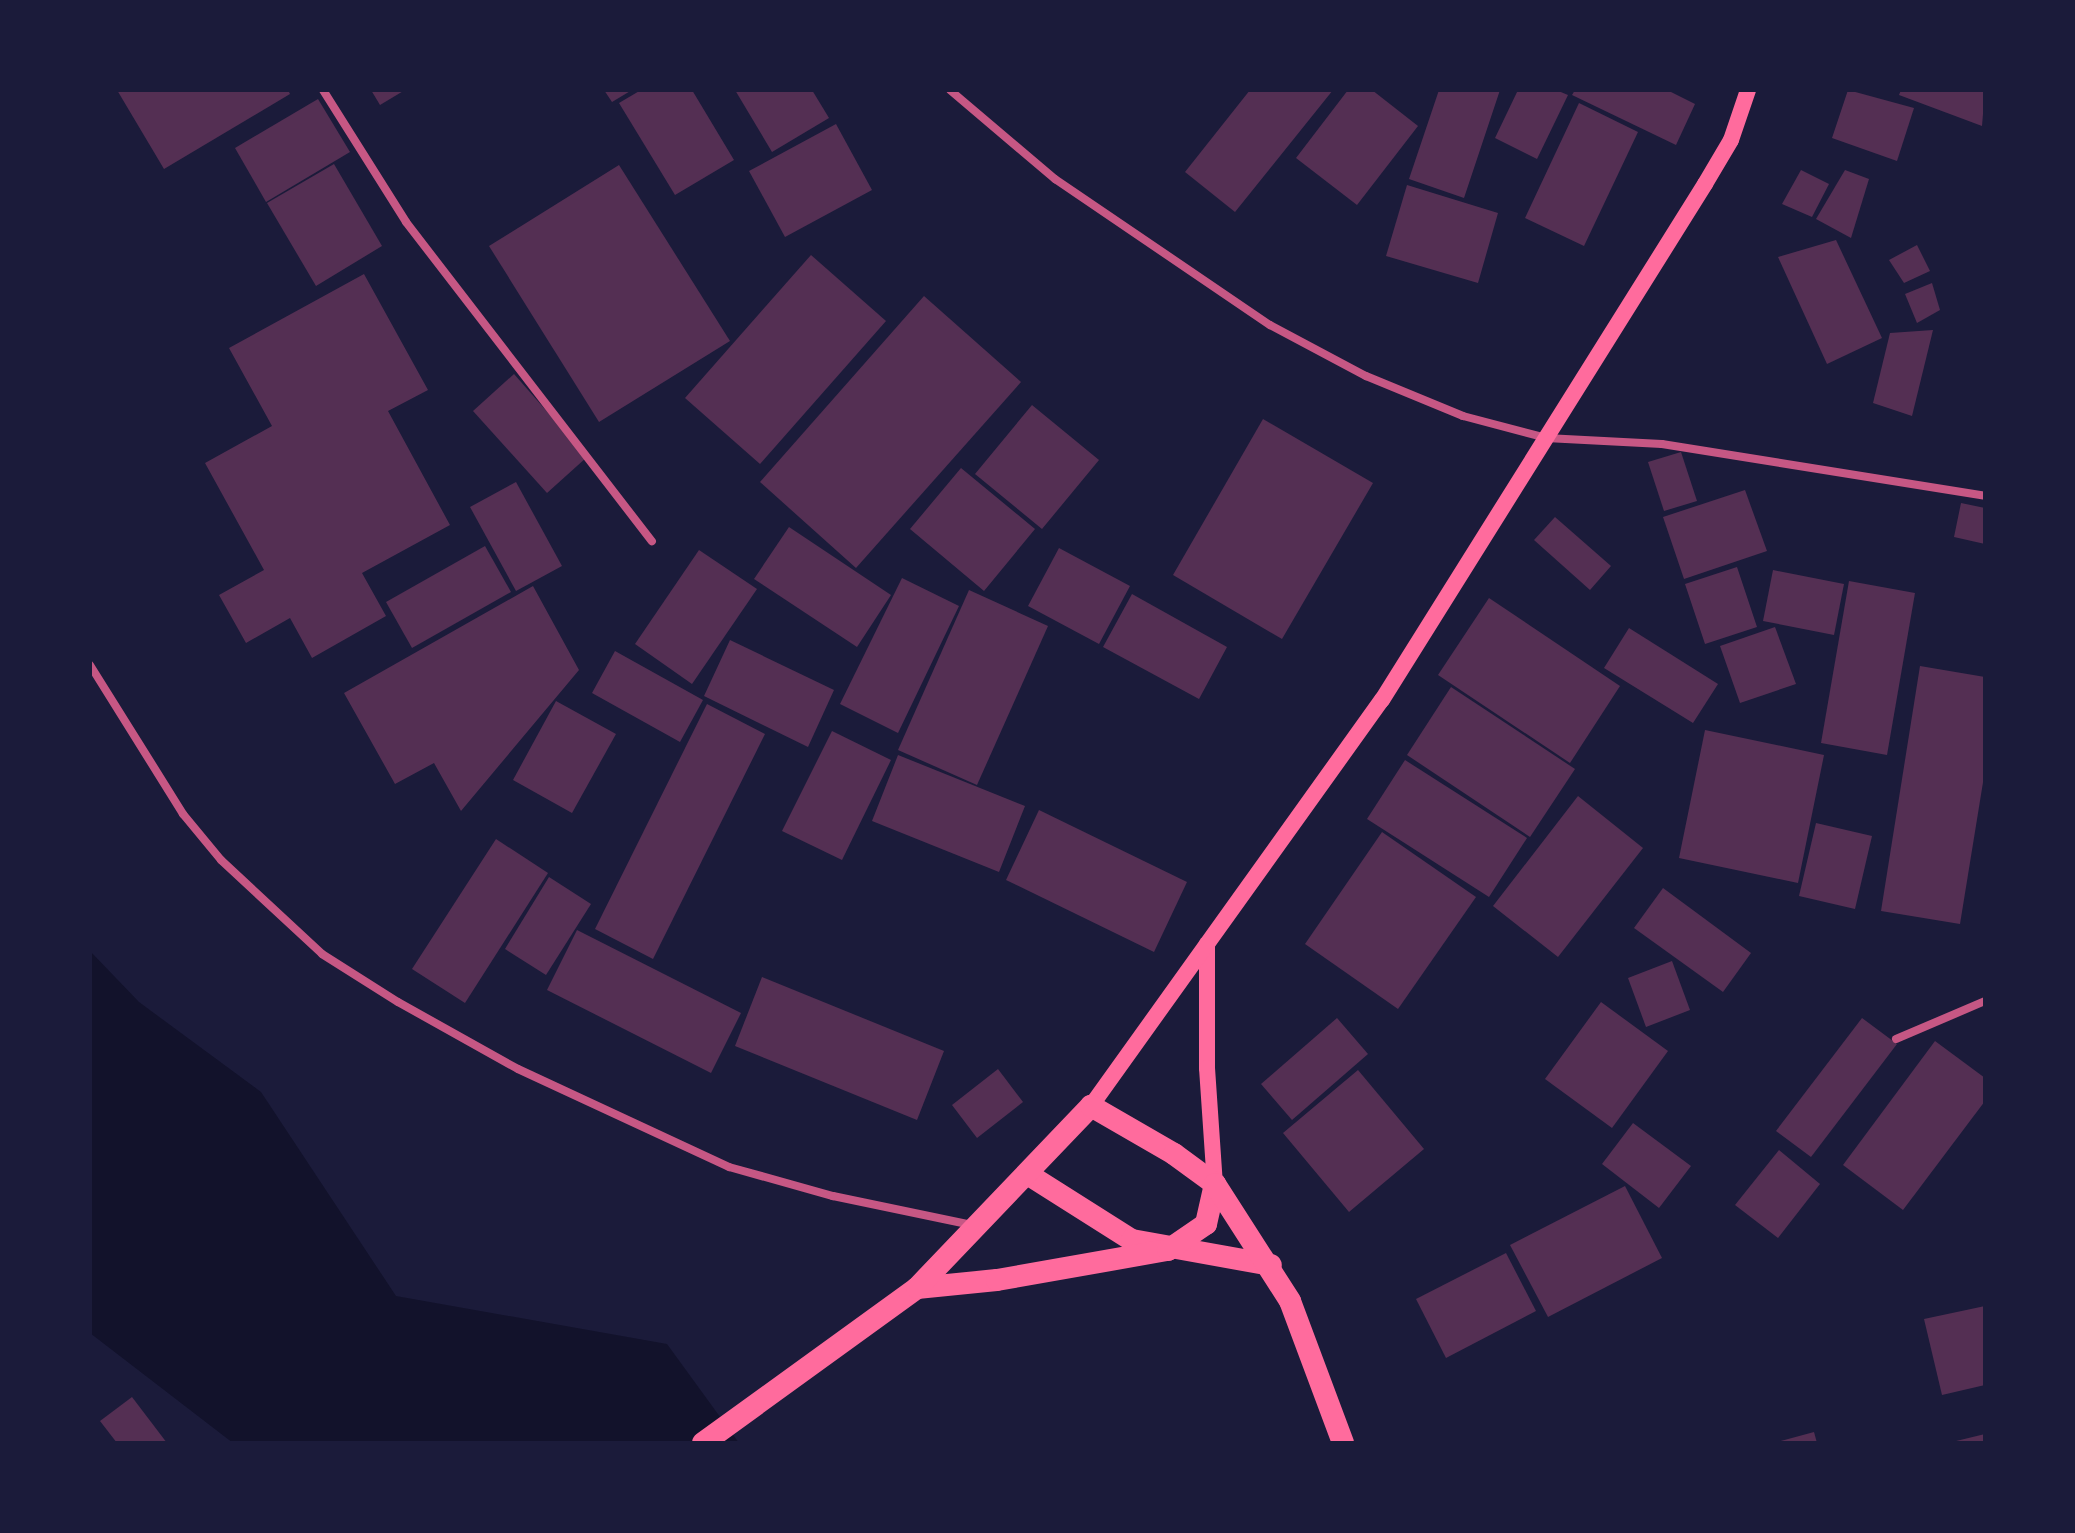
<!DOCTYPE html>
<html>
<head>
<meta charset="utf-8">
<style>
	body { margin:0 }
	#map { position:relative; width:2075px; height:1533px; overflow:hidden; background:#1b1b3a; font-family:"PT Sans",sans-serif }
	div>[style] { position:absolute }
	.water>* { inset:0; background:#12122b }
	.building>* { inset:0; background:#542f53 }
	.minor>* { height:8px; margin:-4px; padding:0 4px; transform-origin:4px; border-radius:4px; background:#c65784 }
	.secondary>* { height:16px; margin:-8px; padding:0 8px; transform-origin:8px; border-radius:8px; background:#ff6b9d }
	.trunk>* { height:22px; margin:-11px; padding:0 11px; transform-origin:11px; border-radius:11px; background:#ff6b9d }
	span { translate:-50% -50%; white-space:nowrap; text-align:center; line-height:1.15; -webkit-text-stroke:8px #1b1b3a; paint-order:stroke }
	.frame { position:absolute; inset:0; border:92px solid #1b1b3a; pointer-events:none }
</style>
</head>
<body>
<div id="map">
	<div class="water">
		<div style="clip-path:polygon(90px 951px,139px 1002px,261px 1092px,396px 1296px,667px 1344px,739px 1443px,233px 1443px,90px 1333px)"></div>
	</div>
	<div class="building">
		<div style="clip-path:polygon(117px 90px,288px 90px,290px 94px,164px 169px)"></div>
		<div style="clip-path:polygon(371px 90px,405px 90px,380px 105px)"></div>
		<div style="clip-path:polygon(604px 90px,632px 90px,612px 102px)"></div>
		<div style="clip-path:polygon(641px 90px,692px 90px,734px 160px,675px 195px,619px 103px)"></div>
		<div style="clip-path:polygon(735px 90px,812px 90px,829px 118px,772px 152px)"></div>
		<div style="clip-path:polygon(1250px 90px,1333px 90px,1235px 212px,1185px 172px)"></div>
		<div style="clip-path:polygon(1348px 90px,1372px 90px,1418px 126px,1357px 205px,1296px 158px)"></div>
		<div style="clip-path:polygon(1439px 90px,1500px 90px,1464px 198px,1409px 179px)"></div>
		<div style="clip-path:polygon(1518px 90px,1556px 90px,1568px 95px,1537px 159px,1495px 138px)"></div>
		<div style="clip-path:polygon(1575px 90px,1667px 90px,1695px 104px,1676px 145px,1572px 95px)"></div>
		<div style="clip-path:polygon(1848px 90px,1914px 108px,1897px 161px,1832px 138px)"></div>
		<div style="clip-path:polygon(1901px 90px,1985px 90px,1982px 126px,1899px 95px)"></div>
		<div style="clip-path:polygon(318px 99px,350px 152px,266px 202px,235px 148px)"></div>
		<div style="clip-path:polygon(1579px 103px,1638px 132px,1584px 246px,1525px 218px)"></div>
		<div style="clip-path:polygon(836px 124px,872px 190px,785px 237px,749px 171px)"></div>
		<div style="clip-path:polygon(334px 164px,382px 246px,316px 286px,267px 203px)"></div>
		<div style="clip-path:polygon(619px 165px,730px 341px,599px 422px,489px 246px)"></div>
		<div style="clip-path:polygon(1801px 170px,1829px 184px,1812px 217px,1782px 204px)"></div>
		<div style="clip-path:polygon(1845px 170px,1869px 179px,1851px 238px,1816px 219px)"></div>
		<div style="clip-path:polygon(1407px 185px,1498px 213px,1478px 283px,1386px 256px)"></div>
		<div style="clip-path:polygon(1836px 240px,1882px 338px,1827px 364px,1778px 257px)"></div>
		<div style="clip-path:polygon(1917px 245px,1930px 271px,1904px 283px,1889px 260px)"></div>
		<div style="clip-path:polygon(811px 255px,886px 321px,760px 464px,685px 398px)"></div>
		<div style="clip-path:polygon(364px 274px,428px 390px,388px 411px,450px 525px,362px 573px,386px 616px,312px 658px,290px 618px,246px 643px,219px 595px,264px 570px,205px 463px,272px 426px,229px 348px)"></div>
		<div style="clip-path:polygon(1932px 283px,1940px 310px,1917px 323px,1905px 294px)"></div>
		<div style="clip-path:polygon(924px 296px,1021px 382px,856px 568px,760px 482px)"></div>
		<div style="clip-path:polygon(1933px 330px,1912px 416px,1873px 403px,1890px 333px)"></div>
		<div style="clip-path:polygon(514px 374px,587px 457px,547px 493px,473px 411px)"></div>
		<div style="clip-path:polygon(1032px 405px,1099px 460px,1042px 529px,975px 474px)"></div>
		<div style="clip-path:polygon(1263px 419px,1373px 483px,1282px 639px,1173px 575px)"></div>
		<div style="clip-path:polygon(1681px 452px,1697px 501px,1664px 511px,1648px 462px)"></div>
		<div style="clip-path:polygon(961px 468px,1035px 529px,984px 591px,910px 529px)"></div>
		<div style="clip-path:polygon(516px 482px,562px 566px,516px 591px,470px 507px)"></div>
		<div style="clip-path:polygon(1745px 490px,1767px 551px,1684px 579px,1663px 517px)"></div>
		<div style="clip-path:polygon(1961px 503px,1985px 508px,1985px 544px,1954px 537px)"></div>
		<div style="clip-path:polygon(1555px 517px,1611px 566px,1590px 590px,1534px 540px)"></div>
		<div style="clip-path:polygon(789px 527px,891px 595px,857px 647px,754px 579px)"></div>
		<div style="clip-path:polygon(485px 546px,511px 592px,412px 648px,386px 602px)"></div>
		<div style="clip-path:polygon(1059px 548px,1130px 586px,1099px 644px,1028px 606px)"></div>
		<div style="clip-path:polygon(699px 550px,757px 589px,692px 684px,635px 644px)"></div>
		<div style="clip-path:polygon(1737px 567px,1757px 627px,1705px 644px,1685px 584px)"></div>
		<div style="clip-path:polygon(1773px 570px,1844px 584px,1834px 635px,1763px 621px)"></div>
		<div style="clip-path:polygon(902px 578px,959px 606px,898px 733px,840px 704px)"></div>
		<div style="clip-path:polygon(1849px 581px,1915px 593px,1887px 755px,1821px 743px)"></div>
		<div style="clip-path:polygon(533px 586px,579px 670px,461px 811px,434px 763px,395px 784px,344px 693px)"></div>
		<div style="clip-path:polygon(969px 590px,1048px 626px,977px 785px,898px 750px)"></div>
		<div style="clip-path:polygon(1132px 594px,1227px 647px,1199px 699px,1103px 647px)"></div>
		<div style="clip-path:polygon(1489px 598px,1620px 686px,1570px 763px,1438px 675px)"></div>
		<div style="clip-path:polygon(1775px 627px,1796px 684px,1740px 703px,1720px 646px)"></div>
		<div style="clip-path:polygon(1629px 628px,1718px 684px,1693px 723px,1604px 668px)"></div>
		<div style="clip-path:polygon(730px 640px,834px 690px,808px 747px,704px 696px)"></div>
		<div style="clip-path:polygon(615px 651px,703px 700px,680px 742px,592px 693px)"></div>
		<div style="clip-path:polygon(1920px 666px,1985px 677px,1985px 770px,1960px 924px,1881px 911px)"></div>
		<div style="clip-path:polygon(1451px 687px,1575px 769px,1530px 837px,1407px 755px)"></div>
		<div style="clip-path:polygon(556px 701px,616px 734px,572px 813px,513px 780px)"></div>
		<div style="clip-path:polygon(707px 704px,765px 734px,653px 959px,595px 929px)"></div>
		<div style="clip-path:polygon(1705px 730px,1824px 755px,1798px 883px,1679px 858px)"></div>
		<div style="clip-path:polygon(832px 731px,891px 760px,842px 860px,782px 831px)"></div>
		<div style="clip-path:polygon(898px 755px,1025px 806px,999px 872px,872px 821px)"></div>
		<div style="clip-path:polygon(1405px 760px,1527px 838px,1489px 897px,1367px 819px)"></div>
		<div style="clip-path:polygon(1578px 796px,1643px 848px,1558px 957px,1493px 906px)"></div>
		<div style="clip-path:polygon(1039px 810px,1187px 882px,1154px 952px,1006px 880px)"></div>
		<div style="clip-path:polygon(1816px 823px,1872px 836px,1855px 909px,1799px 896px)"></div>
		<div style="clip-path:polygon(1382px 832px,1476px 897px,1398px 1009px,1305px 944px)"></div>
		<div style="clip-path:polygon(496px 839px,548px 873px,465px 1003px,412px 969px)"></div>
		<div style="clip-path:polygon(549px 877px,591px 904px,546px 975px,505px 949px)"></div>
		<div style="clip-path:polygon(1663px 888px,1751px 953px,1723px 992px,1634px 928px)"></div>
		<div style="clip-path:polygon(577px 930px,741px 1013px,711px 1073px,547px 990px)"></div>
		<div style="clip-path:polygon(1672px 961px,1690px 1010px,1646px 1027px,1628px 978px)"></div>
		<div style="clip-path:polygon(762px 977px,944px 1051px,917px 1120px,735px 1046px)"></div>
		<div style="clip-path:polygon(1601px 1002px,1668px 1051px,1612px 1128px,1545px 1079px)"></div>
		<div style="clip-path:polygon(1337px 1018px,1368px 1054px,1292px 1120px,1261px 1084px)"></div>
		<div style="clip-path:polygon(1862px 1018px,1897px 1044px,1811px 1157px,1776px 1131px)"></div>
		<div style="clip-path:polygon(1935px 1041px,1985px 1078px,1985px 1101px,1903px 1210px,1843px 1165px)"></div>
		<div style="clip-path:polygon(998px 1069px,1023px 1102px,977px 1138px,952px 1105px)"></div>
		<div style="clip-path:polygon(1358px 1070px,1424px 1149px,1349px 1212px,1283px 1133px)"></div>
		<div style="clip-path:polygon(1633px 1123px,1691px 1166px,1659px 1208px,1602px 1164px)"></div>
		<div style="clip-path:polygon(1779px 1150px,1820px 1184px,1778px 1238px,1735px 1205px)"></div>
		<div style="clip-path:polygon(1625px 1186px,1662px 1258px,1548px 1317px,1510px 1245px)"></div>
		<div style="clip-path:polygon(1506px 1253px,1536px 1311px,1446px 1358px,1416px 1299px)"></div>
		<div style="clip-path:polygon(1985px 1306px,1985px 1385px,1942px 1395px,1924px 1319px)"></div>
		<div style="clip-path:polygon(132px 1397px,167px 1443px,117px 1443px,100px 1421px)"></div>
		<div style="clip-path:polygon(1814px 1432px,1817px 1443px,1777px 1443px,1777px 1442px)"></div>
		<div style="clip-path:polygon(1985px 1434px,1985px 1443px,1952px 1443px,1952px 1442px)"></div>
	</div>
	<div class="minor">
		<div style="left:323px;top:90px;width:156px;rotate:57.8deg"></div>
		<div style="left:406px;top:222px;width:403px;rotate:52.4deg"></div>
		<div style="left:950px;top:90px;width:138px;rotate:40.3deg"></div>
		<div style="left:1055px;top:179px;width:260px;rotate:34.2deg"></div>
		<div style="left:1270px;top:325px;width:109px;rotate:28deg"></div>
		<div style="left:1366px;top:376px;width:105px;rotate:22.4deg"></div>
		<div style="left:1463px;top:416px;width:86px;rotate:14.8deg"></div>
		<div style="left:1546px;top:438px;width:116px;rotate:3deg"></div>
		<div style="left:1662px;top:444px;width:327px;rotate:9.1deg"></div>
		<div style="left:90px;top:665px;width:176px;rotate:58deg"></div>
		<div style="left:183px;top:814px;width:60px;rotate:50.4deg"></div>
		<div style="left:221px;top:860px;width:138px;rotate:42.9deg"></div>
		<div style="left:322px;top:954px;width:90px;rotate:32.3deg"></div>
		<div style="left:398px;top:1002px;width:137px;rotate:29.2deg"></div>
		<div style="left:518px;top:1069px;width:233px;rotate:24.9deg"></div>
		<div style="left:729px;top:1167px;width:108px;rotate:15.6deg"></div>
		<div style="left:833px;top:1196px;width:142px;rotate:11.8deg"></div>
		<div style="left:1896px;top:1039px;width:97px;rotate:-23.1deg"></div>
	</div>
	<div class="secondary">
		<div style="left:1207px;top:944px;width:124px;rotate:90deg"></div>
		<div style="left:1207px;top:1068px;width:116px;rotate:86.1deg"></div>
		<div style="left:1091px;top:1106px;width:500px;rotate:-54.4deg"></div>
		<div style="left:1382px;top:700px;width:609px;rotate:-57.95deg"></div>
		<div style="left:1705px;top:184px;width:51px;rotate:-59.4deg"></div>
		<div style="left:1731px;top:140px;width:53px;rotate:-71.2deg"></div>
	</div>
	<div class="trunk">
		<div style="left:1029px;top:1175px;width:122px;rotate:32.3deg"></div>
		<div style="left:1132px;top:1240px;width:141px;rotate:10.2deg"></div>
		<div style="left:917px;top:1288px;width:80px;rotate:-5.7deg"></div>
		<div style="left:997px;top:1280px;width:174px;rotate:-10deg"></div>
		<div style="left:1168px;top:1250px;width:46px;rotate:-34.4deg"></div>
		<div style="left:1206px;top:1224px;width:41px;rotate:-77.3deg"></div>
		<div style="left:703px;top:1443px;width:264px;rotate:-35.9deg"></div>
		<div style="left:917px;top:1288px;width:252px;rotate:-46.3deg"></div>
		<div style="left:1091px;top:1106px;width:96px;rotate:30deg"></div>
		<div style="left:1174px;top:1154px;width:51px;rotate:36.2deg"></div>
		<div style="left:1215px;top:1184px;width:139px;rotate:57.3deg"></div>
		<div style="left:1290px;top:1301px;width:152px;rotate:69.5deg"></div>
	</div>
	<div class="frame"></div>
</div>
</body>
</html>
